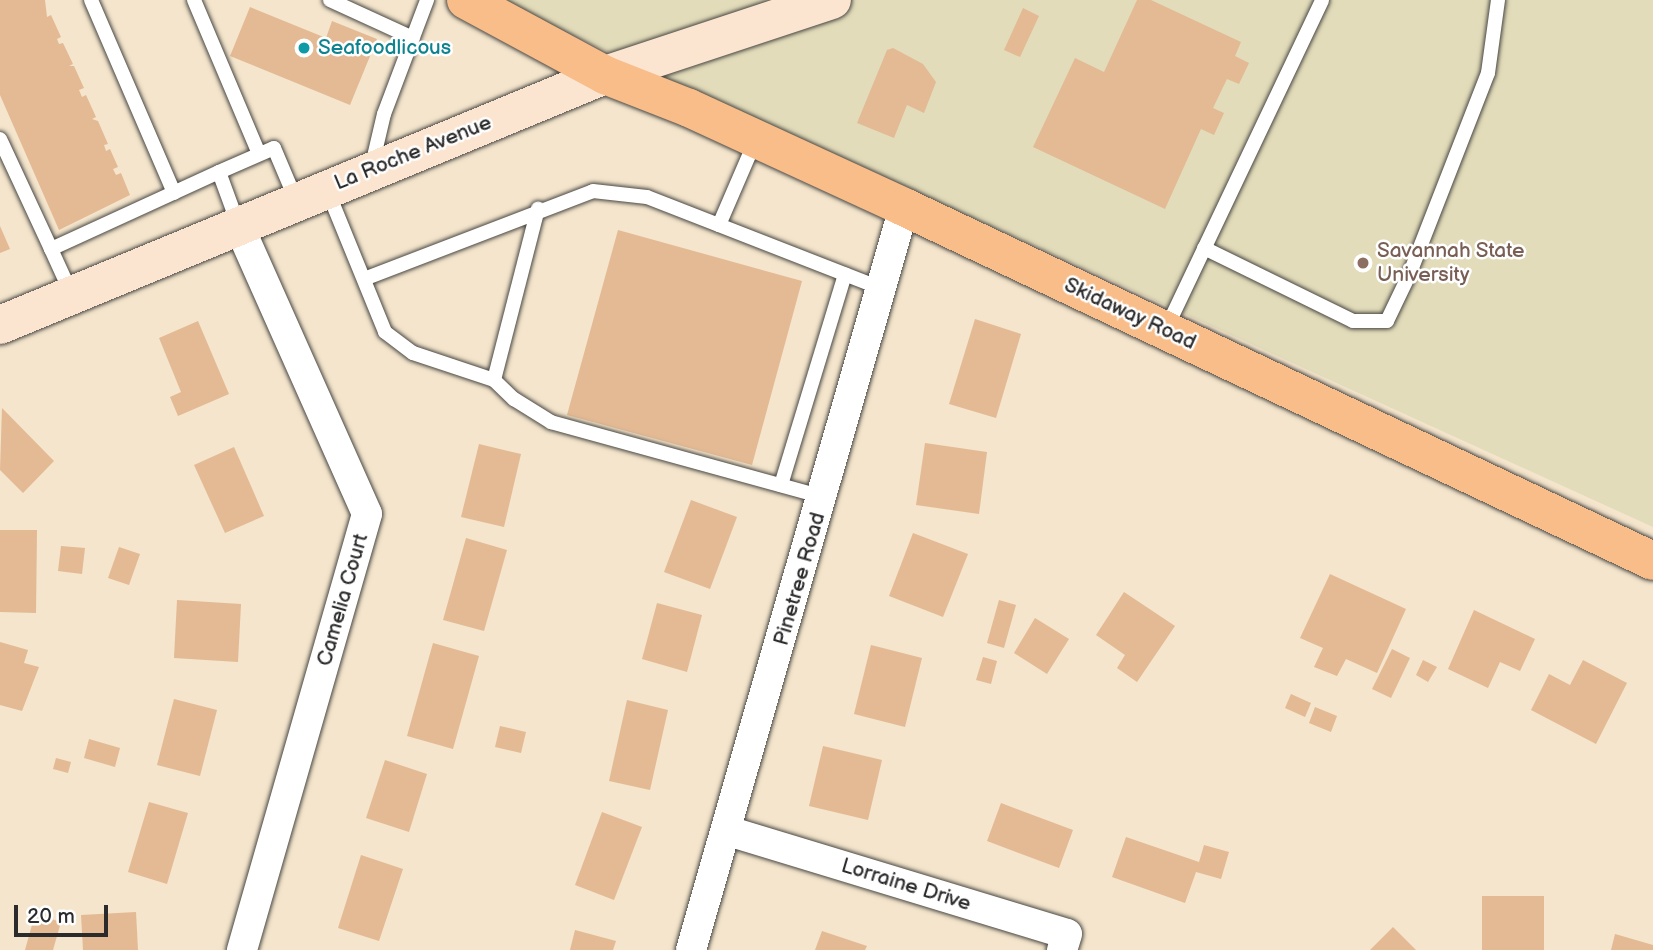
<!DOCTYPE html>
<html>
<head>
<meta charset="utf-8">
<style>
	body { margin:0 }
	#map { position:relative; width:1653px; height:950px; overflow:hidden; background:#f4e5cc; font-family:"Balsamiq Sans",sans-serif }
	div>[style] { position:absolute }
	.built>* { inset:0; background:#e2dcba }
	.building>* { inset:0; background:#e3ba94 }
	.roads { filter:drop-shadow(0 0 2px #494743) drop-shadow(0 0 2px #494743) }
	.service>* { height:14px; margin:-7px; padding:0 7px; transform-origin:7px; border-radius:7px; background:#fff }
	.minor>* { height:30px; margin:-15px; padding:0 15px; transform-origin:15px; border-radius:15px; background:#fff }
	.secondary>* { height:38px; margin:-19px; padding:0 19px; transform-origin:19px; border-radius:19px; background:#fce5d0 }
	.primary>* { height:38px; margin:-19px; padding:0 19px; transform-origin:19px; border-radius:19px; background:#f8bd89 }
	.dots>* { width:19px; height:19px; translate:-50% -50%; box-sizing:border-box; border:4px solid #fff; border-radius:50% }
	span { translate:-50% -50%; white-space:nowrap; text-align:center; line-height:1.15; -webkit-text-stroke:5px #fff; paint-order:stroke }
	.culture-label { font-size:21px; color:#0d838f }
	.left { translate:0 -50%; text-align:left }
	.street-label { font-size:21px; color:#2b2b2b }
	.education-label { font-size:21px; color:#785e54 }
	.scale { position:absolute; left:14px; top:905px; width:94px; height:32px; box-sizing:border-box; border:4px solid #2b2b2b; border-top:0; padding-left:9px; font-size:21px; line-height:24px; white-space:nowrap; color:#2b2b2b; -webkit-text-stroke:5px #fff; paint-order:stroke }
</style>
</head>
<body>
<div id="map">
	<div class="built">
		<div style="clip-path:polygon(495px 0,1653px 0,1653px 527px)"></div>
	</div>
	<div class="building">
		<div style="clip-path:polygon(0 0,45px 0,47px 17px,51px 15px,61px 37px,57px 39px,59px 44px,63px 43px,73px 64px,69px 66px,74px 66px,84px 88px,79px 90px,82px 97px,86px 95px,96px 117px,92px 119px,98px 121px,108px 144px,104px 145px,106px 151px,110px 149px,118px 167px,113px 169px,116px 175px,121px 173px,130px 195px,59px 230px,0 95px)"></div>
		<div style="clip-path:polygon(1137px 0,1151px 0,1241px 42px,1235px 56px,1249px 63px,1239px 84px,1227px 79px,1213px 108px,1224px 113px,1214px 135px,1201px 129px,1165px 209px,1033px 147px,1075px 58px,1104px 72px)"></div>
		<div style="clip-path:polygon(250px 7px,326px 38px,332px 21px,377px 39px,350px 105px,230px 56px)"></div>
		<div style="clip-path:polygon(1023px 8px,1039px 16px,1020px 57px,1004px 50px)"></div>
		<div style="clip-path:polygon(893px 48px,923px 64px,936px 82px,924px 113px,907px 105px,894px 138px,857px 123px,887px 50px)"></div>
		<div style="clip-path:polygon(0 226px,10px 249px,0 253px)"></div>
		<div style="clip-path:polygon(618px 230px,802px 281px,752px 465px,567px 415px)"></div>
		<div style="clip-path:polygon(975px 319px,1021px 334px,996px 418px,949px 404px)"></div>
		<div style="clip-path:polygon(198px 321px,229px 394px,178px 416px,170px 397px,181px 392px,159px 338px)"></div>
		<div style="clip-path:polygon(2px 408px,54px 461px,23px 493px,0 470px)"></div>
		<div style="clip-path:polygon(925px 443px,987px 452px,979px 514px,916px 505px)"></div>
		<div style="clip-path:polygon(479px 444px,521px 454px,504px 527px,461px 517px)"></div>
		<div style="clip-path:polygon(234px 447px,264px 516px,225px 533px,194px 465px)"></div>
		<div style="clip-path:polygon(691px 500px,737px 517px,710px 589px,664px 572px)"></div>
		<div style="clip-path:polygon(0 530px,37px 530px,36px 613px,0 612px)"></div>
		<div style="clip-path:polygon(913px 533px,968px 554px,943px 617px,889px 596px)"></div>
		<div style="clip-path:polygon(466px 538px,507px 550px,484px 631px,443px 620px)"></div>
		<div style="clip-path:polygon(61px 546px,85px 548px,82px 574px,58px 571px)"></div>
		<div style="clip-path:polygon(119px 547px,140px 554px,129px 585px,108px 578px)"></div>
		<div style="clip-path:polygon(1330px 574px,1406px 609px,1377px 673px,1346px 659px,1337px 676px,1314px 667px,1323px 648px,1300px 638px)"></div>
		<div style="clip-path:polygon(1124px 592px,1175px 626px,1137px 682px,1117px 668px,1125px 655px,1096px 635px)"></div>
		<div style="clip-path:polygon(177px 600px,241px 604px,238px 662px,174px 658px)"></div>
		<div style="clip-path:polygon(999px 600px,1016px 605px,1004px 648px,987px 643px)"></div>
		<div style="clip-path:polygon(657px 603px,702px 615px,687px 672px,642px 659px)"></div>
		<div style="clip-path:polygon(1474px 610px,1535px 639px,1520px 671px,1500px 662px,1488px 688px,1448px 669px)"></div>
		<div style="clip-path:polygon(1035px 618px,1069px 639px,1047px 674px,1014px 653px)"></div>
		<div style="clip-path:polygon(0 642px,28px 650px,24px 663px,39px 667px,22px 711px,0 705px)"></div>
		<div style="clip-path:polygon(433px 643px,479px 656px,453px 749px,407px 736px)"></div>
		<div style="clip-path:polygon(871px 645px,922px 658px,905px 727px,854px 714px)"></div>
		<div style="clip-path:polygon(1392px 649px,1410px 658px,1391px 698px,1372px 689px)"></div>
		<div style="clip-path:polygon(983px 657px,997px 661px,991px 684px,976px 680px)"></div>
		<div style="clip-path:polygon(1423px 660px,1437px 667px,1428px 682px,1416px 675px)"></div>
		<div style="clip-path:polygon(1583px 660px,1627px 683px,1596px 744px,1531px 710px,1549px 674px,1570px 685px)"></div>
		<div style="clip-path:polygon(1291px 694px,1311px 703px,1305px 717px,1285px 708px)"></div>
		<div style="clip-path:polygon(174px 699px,217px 710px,200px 776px,157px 765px)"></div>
		<div style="clip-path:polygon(627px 700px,668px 710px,650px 790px,609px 781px)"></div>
		<div style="clip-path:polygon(1315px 707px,1337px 716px,1331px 732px,1309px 723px)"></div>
		<div style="clip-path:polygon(500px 726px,526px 732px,521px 753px,495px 747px)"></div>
		<div style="clip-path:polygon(89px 739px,120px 748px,115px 767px,84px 758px)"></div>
		<div style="clip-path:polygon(823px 746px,882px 760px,868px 820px,809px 806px)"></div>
		<div style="clip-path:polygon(56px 758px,71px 762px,68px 773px,53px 769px)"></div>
		<div style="clip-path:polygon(385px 760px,427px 774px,409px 832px,366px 818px)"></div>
		<div style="clip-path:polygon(149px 802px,188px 813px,167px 884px,128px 872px)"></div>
		<div style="clip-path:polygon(1001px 803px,1073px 830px,1059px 868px,987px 841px)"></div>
		<div style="clip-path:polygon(602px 812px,642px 827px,614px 900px,575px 885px)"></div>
		<div style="clip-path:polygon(1126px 837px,1199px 862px,1204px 845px,1229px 852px,1221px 879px,1196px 872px,1185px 903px,1112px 877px)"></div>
		<div style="clip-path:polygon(361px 855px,403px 869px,379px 941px,338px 928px)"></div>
		<div style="clip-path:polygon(1482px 896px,1544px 896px,1544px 950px,1482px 950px)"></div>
		<div style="clip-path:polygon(136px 912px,138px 950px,83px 950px,81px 915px)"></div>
		<div style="clip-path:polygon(35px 914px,61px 922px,53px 950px,25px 950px)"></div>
		<div style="clip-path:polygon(1393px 927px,1416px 950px,1370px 950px)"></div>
		<div style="clip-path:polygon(575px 930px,616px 941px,613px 950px,570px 950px)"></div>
		<div style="clip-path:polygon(822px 931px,867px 946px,865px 950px,815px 950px)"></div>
		<div style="clip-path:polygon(1615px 934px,1653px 945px,1653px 950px,1611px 950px)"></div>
	</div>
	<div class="roads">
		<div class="service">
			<div style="left:91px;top:0;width:210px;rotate:66.7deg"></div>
			<div style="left:194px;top:0;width:167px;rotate:67.1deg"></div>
			<div style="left:330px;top:0;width:91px;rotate:24.6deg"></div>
			<div style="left:0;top:139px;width:121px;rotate:65.1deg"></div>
			<div style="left:51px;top:249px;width:185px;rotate:-24.6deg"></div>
			<div style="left:219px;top:172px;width:55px;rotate:69.9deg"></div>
			<div style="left:372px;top:165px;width:52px;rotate:-76.8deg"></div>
			<div style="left:384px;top:114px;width:122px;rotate:-69.3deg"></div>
			<div style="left:219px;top:172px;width:60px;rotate:-23.6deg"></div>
			<div style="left:274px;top:148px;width:56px;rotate:67.1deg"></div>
			<div style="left:328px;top:192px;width:151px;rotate:67.8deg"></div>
			<div style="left:385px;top:332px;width:35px;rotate:37deg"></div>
			<div style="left:413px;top:353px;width:85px;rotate:18.4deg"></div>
			<div style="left:494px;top:380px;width:28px;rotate:44deg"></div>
			<div style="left:514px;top:399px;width:44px;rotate:31.9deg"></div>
			<div style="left:551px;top:422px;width:282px;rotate:15.4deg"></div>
			<div style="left:719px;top:225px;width:94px;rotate:-66.7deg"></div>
			<div style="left:1204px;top:248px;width:166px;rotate:26.1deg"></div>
			<div style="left:1353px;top:321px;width:34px"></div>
			<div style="left:1387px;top:321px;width:53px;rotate:-64.4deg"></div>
			<div style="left:1410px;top:273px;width:215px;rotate:-68.7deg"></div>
			<div style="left:1488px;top:73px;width:74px;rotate:-82.2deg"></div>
			<div style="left:51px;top:249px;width:51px;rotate:65.5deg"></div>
			<div style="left:364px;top:279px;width:245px;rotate:-21deg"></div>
			<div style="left:593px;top:191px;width:54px;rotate:6.3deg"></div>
			<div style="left:647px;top:197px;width:251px;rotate:21.3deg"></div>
			<div style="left:1166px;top:329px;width:364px;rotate:-64.6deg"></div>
			<div style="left:494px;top:380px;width:177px;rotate:-75.6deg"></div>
			<div style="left:781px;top:485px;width:220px;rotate:-73.1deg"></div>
		</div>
		<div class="minor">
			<div style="left:238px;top:224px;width:317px;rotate:66deg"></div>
			<div style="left:367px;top:514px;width:454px;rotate:106deg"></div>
			<div style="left:728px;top:831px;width:354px;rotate:16.9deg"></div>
			<div style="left:1067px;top:934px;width:17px;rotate:107deg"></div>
			<div style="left:691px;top:950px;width:773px;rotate:-74deg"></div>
		</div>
		<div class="secondary">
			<div style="left:0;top:325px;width:655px;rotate:-22.45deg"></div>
			<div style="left:605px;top:75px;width:239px;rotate:-18.3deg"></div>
		</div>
		<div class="primary">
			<div style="left:466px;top:0;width:158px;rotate:28.3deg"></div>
			<div style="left:605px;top:75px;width:90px;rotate:21.4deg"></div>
			<div style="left:689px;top:108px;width:237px;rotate:24.7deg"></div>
			<div style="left:904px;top:207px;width:828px;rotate:25.3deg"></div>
		</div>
	</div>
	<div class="dots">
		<div style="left:304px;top:48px;background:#0f9aa8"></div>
		<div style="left:1363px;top:263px;background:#8d6e63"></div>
	</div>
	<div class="culture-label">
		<span class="left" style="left:318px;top:48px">Seafoodlicous</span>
	</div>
	<div class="street-label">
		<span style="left:413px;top:153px;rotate:-22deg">La Roche Avenue</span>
		<span style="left:1130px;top:314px;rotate:25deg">Skidaway Road</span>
		<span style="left:800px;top:579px;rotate:-74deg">Pinetree Road</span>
		<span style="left:343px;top:600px;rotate:-74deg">Camelia Court</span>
		<span style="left:906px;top:885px;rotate:17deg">Lorraine Drive</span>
	</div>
	<div class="education-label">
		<span class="left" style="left:1377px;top:263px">Savannah State<br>University</span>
	</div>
	<div class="scale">20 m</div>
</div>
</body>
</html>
